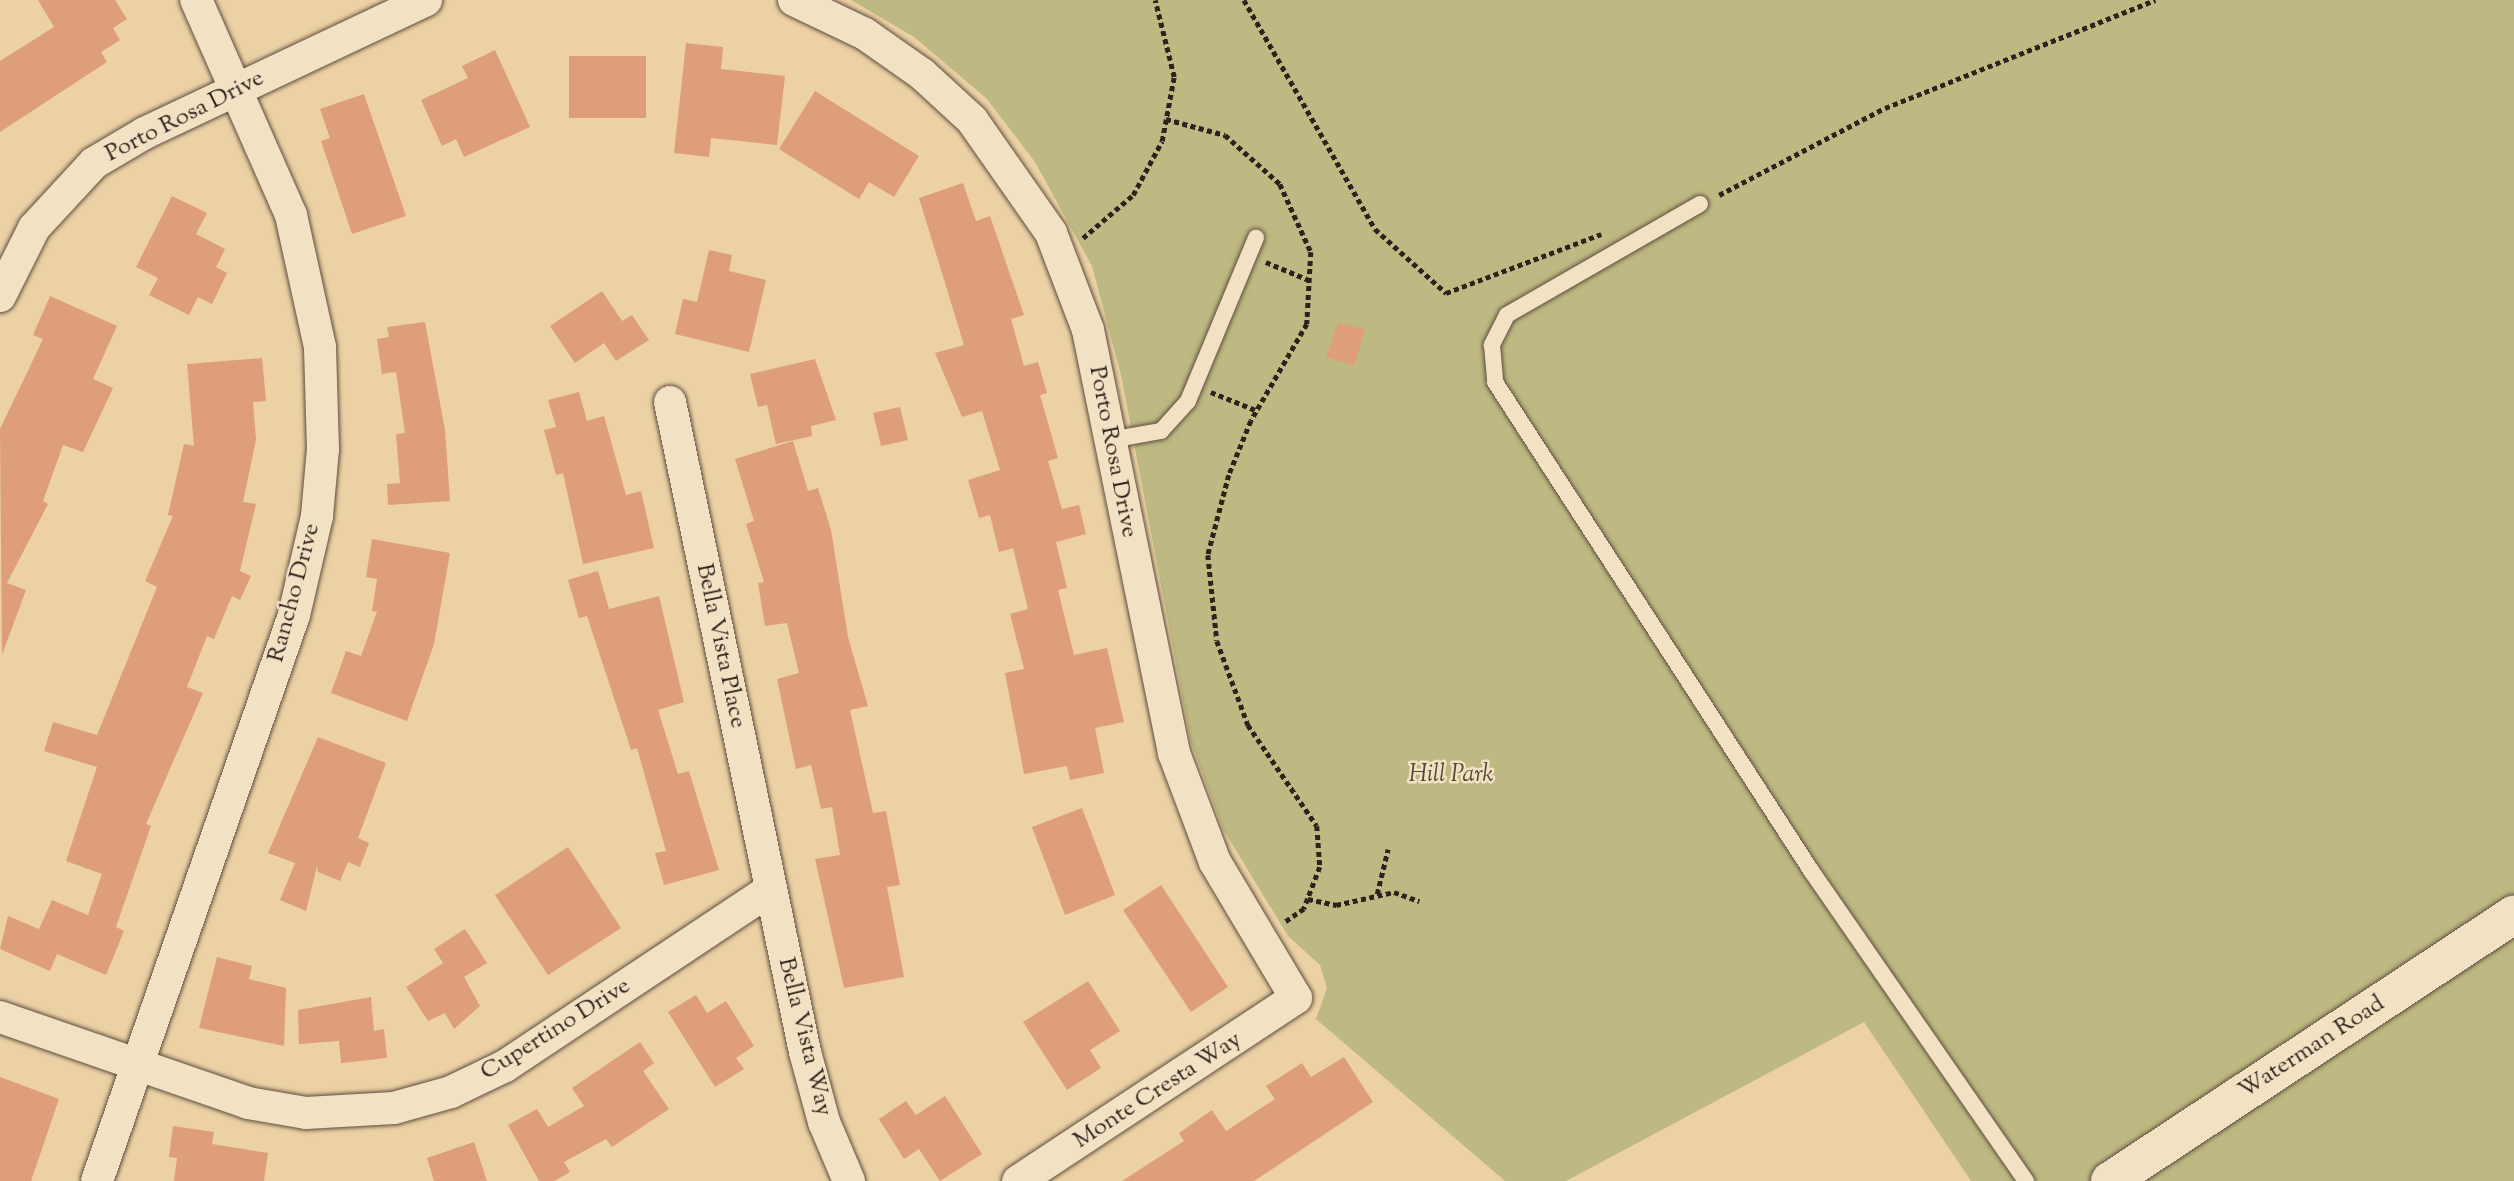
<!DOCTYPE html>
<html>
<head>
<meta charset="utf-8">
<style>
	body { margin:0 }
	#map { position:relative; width:2514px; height:1181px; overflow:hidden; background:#ecd1a5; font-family:"Sorts Mill Goudy",serif }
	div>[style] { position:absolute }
	.green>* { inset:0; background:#beb982 }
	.building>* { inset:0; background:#dd9e79 }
	.path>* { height:4.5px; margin-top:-2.25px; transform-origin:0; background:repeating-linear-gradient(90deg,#2e221c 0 5px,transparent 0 8.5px) }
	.roads { filter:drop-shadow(0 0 2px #5e4e3e) drop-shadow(0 0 2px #5e4e3e) }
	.service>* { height:16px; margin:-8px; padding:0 8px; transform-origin:8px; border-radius:8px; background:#f3e1c4 }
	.minor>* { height:32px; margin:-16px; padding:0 16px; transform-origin:16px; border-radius:16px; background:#f3e1c4 }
	.secondary>* { height:38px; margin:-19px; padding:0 19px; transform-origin:19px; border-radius:19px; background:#f3e1c4 }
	span { translate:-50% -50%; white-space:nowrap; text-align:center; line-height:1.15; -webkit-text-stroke:5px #f3e1c4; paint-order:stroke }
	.street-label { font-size:24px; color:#2e221c }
	.park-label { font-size:24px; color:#524836; font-style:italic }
</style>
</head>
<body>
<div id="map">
	<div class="green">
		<div style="clip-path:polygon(851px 0,2514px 0,2514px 1181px,1971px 1181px,1864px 1022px,1566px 1181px,1505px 1181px,1316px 1019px,1327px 988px,1320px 965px,1288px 936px,1223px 829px,1191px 742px,1121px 375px,1092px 266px,1035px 162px,986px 98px,914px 37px)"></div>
	</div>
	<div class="building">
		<div style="clip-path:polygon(38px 0,115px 0,127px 19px,113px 28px,120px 40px,101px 52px,107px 62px,0 132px,0 61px,54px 27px)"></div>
		<div style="clip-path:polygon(686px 43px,723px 47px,721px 69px,785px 76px,777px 145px,711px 138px,709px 157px,674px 153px)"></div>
		<div style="clip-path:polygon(495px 50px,530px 127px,464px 157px,456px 139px,442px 146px,421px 100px,468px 78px,462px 66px)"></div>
		<div style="clip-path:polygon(569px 56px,646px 56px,646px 118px,569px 118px)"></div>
		<div style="clip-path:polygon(815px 91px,919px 156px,894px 197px,869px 182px,859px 199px,779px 149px)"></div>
		<div style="clip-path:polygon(364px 94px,406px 216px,352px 234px,321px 141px,330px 138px,320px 109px)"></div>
		<div style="clip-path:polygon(963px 183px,976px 221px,990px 216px,1024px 315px,1011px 319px,1024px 366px,1038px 362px,1047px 393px,1040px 395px,1058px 458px,1048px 461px,1062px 509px,1079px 505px,1086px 534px,1056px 542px,1067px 588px,1058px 590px,1074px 655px,1107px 648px,1124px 722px,1095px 728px,1104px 773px,1070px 780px,1067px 766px,1024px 774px,1005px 673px,1024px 669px,1010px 614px,1028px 609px,1013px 548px,999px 552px,990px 515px,979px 518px,968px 480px,1000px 470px,982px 411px,962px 417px,935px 353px,964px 345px,919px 198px)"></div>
		<div style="clip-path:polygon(172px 196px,207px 213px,196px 234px,225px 249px,216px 267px,227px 273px,212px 304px,198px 297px,189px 315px,149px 295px,158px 278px,136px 267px)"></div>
		<div style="clip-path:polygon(709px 250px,732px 255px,729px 271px,766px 280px,749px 352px,675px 334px,683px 299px,697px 302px)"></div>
		<div style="clip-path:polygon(602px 291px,622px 321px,632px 315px,649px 340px,616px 361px,604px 343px,575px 363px,550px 326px)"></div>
		<div style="clip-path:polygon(50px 296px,117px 326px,93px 379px,113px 388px,83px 452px,63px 445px,43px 501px,48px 504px,7px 583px,26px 590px,2px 655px,0 429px,43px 339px,33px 335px)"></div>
		<div style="clip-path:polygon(425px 322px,445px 430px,450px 501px,388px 505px,387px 484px,400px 483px,396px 434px,405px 433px,396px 372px,382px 374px,377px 339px,389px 337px,387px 327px)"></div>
		<div style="clip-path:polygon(1338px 322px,1365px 330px,1354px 366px,1326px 357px)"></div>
		<div style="clip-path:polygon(262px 358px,266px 401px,253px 402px,256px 440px,243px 502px,256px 504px,240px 571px,251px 576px,240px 600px,232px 596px,214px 639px,207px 636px,187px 687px,203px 693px,146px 824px,151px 826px,116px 927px,124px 931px,106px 975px,57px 954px,50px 971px,0 949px,8px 916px,39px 929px,52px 900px,88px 915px,102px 874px,66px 861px,97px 767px,44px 751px,53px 722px,97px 735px,157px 587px,145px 581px,173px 516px,168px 515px,184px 444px,194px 446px,187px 364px)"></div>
		<div style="clip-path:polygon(815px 359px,836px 420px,811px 426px,812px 436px,776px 444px,767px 405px,758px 407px,750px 374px)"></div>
		<div style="clip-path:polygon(579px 392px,587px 421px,604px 416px,626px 495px,641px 491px,654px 548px,583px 564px,563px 473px,556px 475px,544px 430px,556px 427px,548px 400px)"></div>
		<div style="clip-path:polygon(900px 407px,908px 440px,881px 446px,873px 413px)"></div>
		<div style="clip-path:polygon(793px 441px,808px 491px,818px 488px,831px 530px,848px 637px,868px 706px,850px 710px,873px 813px,886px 811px,900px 885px,887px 887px,904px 977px,844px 988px,815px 859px,840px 855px,832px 807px,821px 809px,811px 765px,796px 769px,777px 679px,799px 673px,787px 623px,765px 626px,758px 583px,764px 582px,746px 524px,754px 521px,735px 459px)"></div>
		<div style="clip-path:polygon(372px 539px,450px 553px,434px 644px,407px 721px,331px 693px,346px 651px,361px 656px,377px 612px,372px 611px,377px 579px,366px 577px)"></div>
		<div style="clip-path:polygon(598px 571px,609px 609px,659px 596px,684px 702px,658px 710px,678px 774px,689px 771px,719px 870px,664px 885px,655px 853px,666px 851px,637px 748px,631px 750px,587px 616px,579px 618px,568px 580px)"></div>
		<div style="clip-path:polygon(318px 737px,386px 763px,358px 838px,369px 843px,360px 867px,348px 862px,340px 881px,318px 872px,317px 866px,306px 911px,280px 900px,295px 863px,268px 853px)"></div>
		<div style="clip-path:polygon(1082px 808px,1115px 895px,1065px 915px,1032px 827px)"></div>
		<div style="clip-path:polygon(568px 847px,621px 928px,548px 975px,495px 895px)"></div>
		<div style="clip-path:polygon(1161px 885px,1228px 987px,1191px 1012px,1123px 910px)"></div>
		<div style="clip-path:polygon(465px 929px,487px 963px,464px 977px,480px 1006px,454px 1029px,445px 1013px,428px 1021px,406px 987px,443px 963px,434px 949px)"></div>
		<div style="clip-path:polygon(217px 957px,252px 966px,249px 979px,286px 988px,284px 1046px,199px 1028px)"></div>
		<div style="clip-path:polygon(1088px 981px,1120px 1031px,1090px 1050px,1101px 1068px,1067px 1090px,1023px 1022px)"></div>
		<div style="clip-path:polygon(696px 995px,707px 1013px,726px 1001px,754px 1046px,736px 1058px,744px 1069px,715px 1087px,668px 1012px)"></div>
		<div style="clip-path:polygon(371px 997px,374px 1031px,384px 1029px,387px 1058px,341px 1063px,339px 1041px,299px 1044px,298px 1010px)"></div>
		<div style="clip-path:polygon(640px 1042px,654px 1063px,643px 1071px,669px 1109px,612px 1147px,606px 1139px,564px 1162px,570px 1172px,554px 1181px,539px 1181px,508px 1125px,537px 1109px,548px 1127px,584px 1106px,572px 1088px)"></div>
		<div style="clip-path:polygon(1344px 1057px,1373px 1102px,1254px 1181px,1122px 1181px,1184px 1141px,1179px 1133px,1212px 1110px,1226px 1131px,1275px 1099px,1266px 1086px,1302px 1063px,1311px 1077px)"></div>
		<div style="clip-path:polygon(0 1077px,59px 1099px,31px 1181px,0 1181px)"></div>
		<div style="clip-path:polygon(945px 1096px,982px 1154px,940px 1181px,919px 1149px,904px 1159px,879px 1119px,906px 1101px,916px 1115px)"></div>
		<div style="clip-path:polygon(173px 1126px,214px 1132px,212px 1144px,268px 1153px,264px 1181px,174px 1181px,177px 1158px,169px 1157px)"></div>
		<div style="clip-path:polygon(474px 1142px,487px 1181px,434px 1181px,427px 1158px)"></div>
	</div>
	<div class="path">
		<div style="left:1244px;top:0;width:264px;rotate:60.2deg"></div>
		<div style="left:1375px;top:229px;width:96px;rotate:42deg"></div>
		<div style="left:1446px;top:293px;width:166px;rotate:-20.8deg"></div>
		<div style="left:1166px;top:119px;width:61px;rotate:15.2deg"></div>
		<div style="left:1225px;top:135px;width:74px;rotate:41.7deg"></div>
		<div style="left:1280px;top:184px;width:75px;rotate:65.5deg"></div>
		<div style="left:1311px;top:252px;width:72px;rotate:93.2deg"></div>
		<div style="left:1307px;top:324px;width:112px;rotate:120deg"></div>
		<div style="left:1251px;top:421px;width:58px;rotate:112.2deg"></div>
		<div style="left:1229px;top:475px;width:83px;rotate:104.7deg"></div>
		<div style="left:1208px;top:555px;width:86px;rotate:84deg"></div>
		<div style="left:1217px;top:641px;width:90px;rotate:69.7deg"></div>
		<div style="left:1248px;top:725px;width:122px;rotate:55.7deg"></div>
		<div style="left:1317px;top:826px;width:41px;rotate:85.8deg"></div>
		<div style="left:1320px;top:867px;width:45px;rotate:110.9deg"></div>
		<div style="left:1304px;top:909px;width:24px;rotate:145deg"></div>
		<div style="left:1719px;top:195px;width:187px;rotate:-27.7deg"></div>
		<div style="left:1885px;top:108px;width:291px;rotate:-21.8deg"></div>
		<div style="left:1083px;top:238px;width:66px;rotate:-40.7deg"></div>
		<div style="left:1133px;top:195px;width:61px;rotate:-61.8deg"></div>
		<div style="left:1162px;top:141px;width:65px;rotate:-79.4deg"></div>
		<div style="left:1174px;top:77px;width:79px;rotate:-103.9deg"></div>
		<div style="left:1266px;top:262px;width:47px;rotate:22.7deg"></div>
		<div style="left:1211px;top:392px;width:51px;rotate:22deg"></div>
		<div style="left:1377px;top:894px;width:46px;rotate:-76.3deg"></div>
		<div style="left:1308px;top:899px;width:29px;rotate:12deg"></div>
		<div style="left:1336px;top:905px;width:59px;rotate:-12.6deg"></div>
		<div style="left:1394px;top:892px;width:27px;rotate:20deg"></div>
	</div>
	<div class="roads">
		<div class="service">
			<div style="left:1700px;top:204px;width:223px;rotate:150.1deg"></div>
			<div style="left:1507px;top:315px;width:34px;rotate:117deg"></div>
			<div style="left:1492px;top:345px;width:37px;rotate:85deg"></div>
			<div style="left:1495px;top:382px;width:584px;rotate:57.1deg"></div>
			<div style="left:1812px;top:872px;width:376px;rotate:55.3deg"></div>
			<div style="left:1110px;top:440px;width:52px;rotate:-10deg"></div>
			<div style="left:1161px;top:431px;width:40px;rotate:-48deg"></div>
			<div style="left:1188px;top:401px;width:177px;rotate:-67.4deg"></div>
		</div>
		<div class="minor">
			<div style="left:794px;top:0;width:79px;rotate:25.6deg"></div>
			<div style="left:865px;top:34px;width:70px;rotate:35.1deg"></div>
			<div style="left:922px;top:74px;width:68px;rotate:42.6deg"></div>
			<div style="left:972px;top:120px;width:138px;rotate:55deg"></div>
			<div style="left:1051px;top:233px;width:104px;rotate:69.1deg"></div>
			<div style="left:1088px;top:330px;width:432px;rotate:78.5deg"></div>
			<div style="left:1174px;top:753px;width:116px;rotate:69.4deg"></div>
			<div style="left:1215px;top:862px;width:158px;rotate:59.2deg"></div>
			<div style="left:1296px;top:998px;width:333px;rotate:146.6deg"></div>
			<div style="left:0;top:296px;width:76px;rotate:-63.4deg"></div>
			<div style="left:34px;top:228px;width:88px;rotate:-47.3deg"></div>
			<div style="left:94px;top:163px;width:59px;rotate:-30.5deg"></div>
			<div style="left:145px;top:133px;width:311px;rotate:-25.3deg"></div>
			<div style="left:670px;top:402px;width:664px;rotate:78.27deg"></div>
			<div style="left:805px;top:1052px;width:73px;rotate:74.8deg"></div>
			<div style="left:824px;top:1122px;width:64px;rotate:67deg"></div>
			<div style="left:0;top:1017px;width:262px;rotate:19.1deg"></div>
			<div style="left:248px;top:1103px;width:59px;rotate:9.8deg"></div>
			<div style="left:306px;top:1113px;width:88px;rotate:-3.3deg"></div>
			<div style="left:394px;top:1108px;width:59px;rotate:-15.7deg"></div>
			<div style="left:451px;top:1092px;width:60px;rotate:-25.7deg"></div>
			<div style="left:505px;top:1066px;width:318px;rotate:-33.6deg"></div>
			<div style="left:97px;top:1181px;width:599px;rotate:-70.81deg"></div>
			<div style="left:294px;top:615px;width:102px;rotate:-76.9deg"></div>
			<div style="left:317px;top:516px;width:67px;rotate:-84.9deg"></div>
			<div style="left:323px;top:449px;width:102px;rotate:-91.7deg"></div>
			<div style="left:320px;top:347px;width:135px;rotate:-102.4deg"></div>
			<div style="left:291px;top:215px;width:235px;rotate:-113.8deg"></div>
		</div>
		<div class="secondary">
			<div style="left:2110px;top:1181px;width:484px;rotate:-33.4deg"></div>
		</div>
	</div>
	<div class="street-label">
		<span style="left:185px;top:117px;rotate:-27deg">Porto Rosa Drive</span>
		<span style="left:1112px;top:452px;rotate:79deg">Porto Rosa Drive</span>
		<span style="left:295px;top:593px;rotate:-75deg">Rancho Drive</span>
		<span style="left:720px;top:646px;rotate:78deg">Bella Vista Place</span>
		<span style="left:556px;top:1030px;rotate:-32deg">Cupertino Drive</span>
		<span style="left:804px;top:1037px;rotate:76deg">Bella Vista Way</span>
		<span style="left:2312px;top:1048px;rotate:-33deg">Waterman Road</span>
		<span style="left:1158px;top:1091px;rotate:-33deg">Monte Cresta Way</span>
	</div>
	<div class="park-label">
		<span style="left:1451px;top:776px">Hill Park</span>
	</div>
</div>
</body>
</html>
